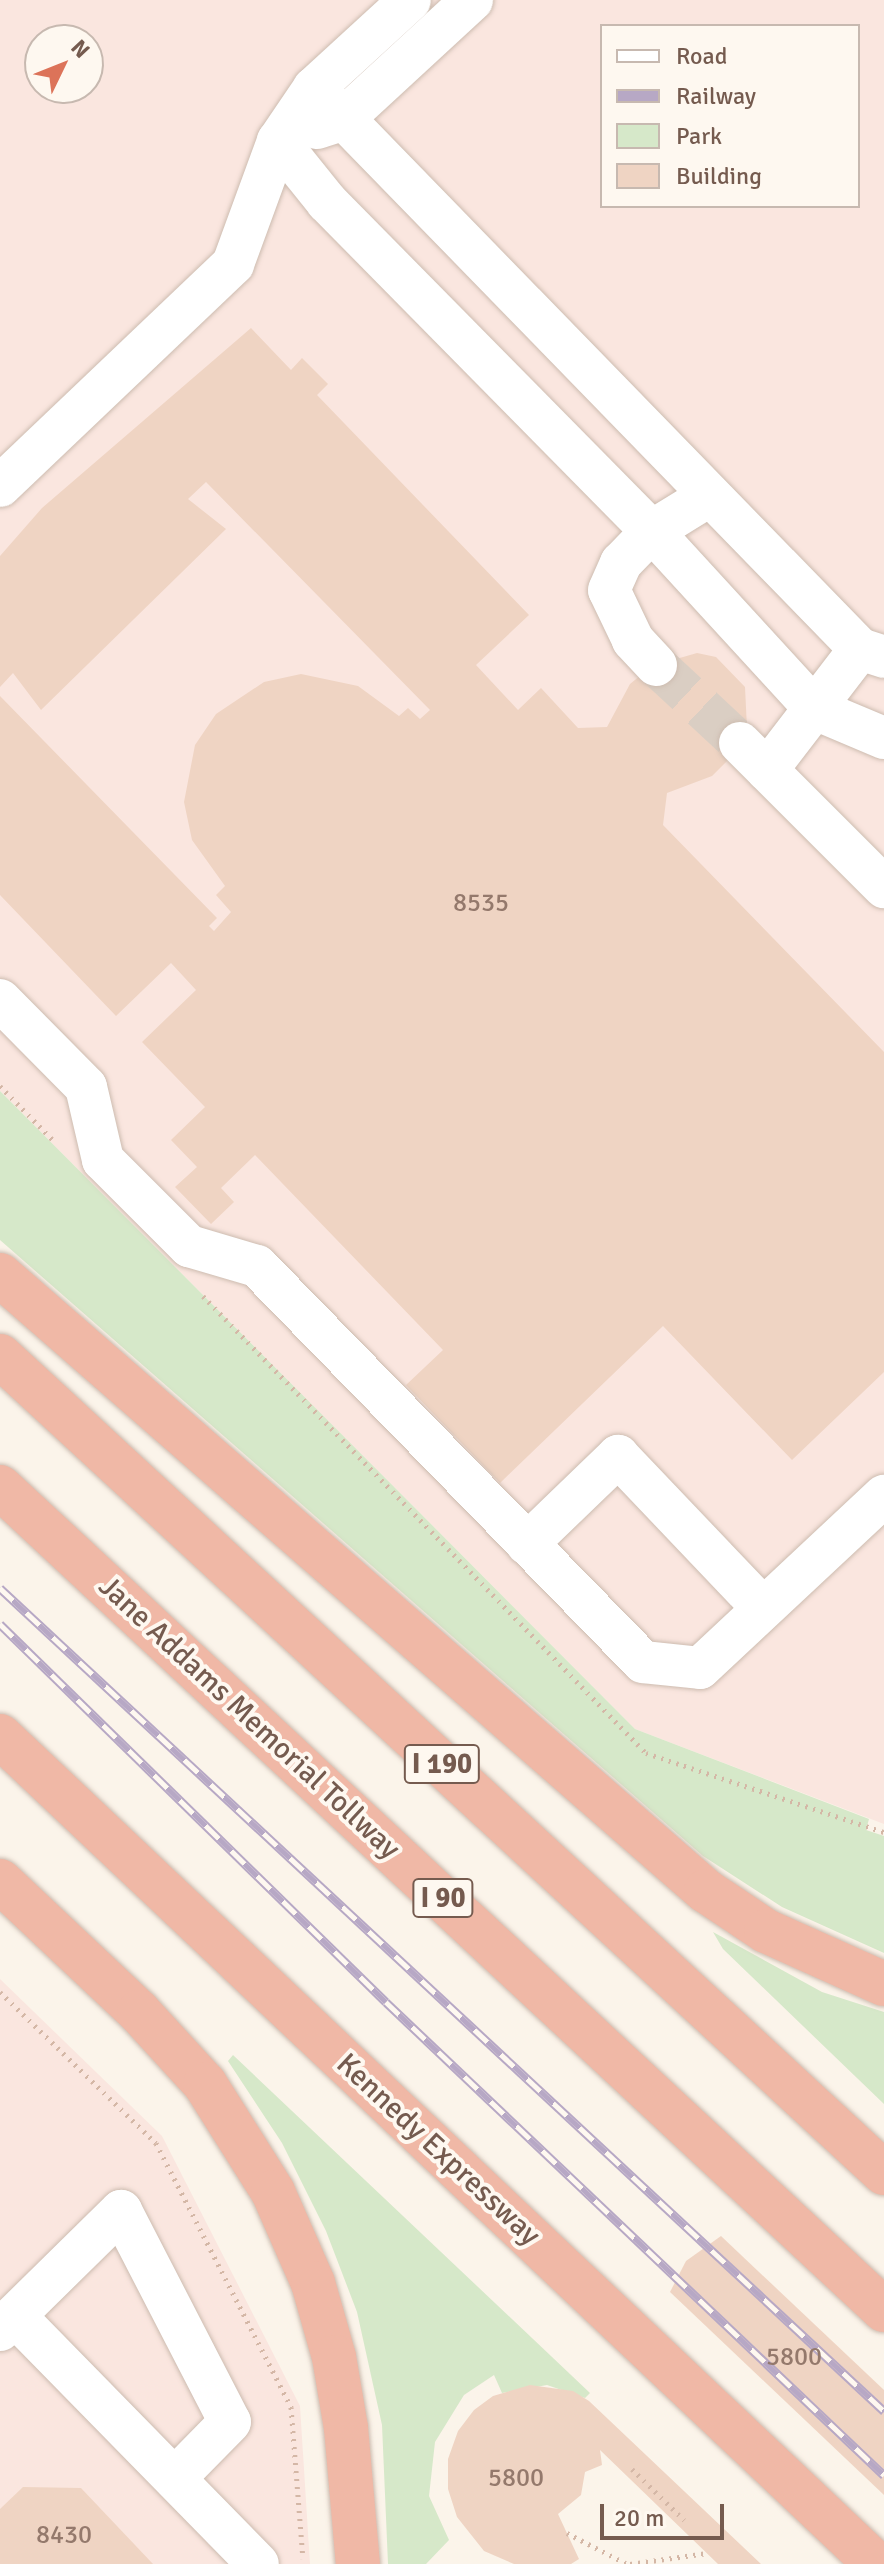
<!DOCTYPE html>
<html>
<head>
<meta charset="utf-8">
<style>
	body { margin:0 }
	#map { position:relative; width:884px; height:2564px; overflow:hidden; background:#fbf4ea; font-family:Signika,sans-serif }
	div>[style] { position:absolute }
	.commercial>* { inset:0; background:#fae6df }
	.green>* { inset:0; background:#d6e8c9 }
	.building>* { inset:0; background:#efd4c3 }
	.minor-tunnel>* { height:42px; margin-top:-21px; transform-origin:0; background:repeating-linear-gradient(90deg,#dacec3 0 42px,transparent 0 63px) }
	.path>* { height:5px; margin-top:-2.5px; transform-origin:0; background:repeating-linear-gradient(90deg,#d4b7a6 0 2px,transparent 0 8px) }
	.roads { filter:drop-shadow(0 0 2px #cdbcb0) drop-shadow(0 0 2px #cdbcb0) }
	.minor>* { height:42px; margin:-21px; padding:0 21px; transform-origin:21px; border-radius:21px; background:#fff }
	.highway>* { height:44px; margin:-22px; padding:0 22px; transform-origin:22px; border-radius:22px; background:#f0b8a6 }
	.rail>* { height:9px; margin-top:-4.5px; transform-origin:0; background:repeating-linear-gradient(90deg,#fef8f0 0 18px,#b7a8c5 0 36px); box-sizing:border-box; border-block:2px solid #b7a8c5 }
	span { translate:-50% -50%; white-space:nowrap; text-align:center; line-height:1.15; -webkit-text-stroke:8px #fef8f0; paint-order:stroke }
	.number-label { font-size:26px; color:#94796c }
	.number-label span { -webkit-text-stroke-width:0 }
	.shield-label span { padding:2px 6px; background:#fef8f0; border:2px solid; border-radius:6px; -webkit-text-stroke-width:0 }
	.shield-label { font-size:28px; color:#755b4f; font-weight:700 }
	.street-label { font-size:30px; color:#755b4f }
	.legend { position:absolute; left:600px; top:24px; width:260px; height:184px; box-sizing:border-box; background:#fef8f0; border:2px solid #c7b9b0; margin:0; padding:10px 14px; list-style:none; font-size:24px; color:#755b4f }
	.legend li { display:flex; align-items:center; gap:16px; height:40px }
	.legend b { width:40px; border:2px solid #c7b9b0 }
	.north { position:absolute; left:24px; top:24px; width:80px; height:80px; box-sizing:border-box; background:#fef8f0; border:2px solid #c7b9b0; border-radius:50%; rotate:47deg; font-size:22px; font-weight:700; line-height:32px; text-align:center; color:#755b4f }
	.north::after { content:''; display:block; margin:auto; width:28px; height:36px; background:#dc7359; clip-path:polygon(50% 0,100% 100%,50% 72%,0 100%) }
	.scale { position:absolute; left:600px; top:2504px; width:124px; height:36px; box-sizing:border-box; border:4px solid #755b4f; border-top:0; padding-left:10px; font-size:24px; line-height:28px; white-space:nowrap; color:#755b4f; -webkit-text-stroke:6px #fef8f0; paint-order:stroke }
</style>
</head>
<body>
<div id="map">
	<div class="commercial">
		<div style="clip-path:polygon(evenodd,0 0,884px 0,884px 1824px,635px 1729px,0 1091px,0 0,602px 26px,858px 26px,858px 206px,602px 206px,602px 26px,0 0,40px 40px,88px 40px,88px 88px,40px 88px,40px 40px)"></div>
		<div style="clip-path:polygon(0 1979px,162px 2136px,300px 2406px,310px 2564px,0 2564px)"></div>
	</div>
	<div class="green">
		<div style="clip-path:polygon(0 1091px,635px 1729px,869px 1819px,866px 1830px,884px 1836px,884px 1953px,782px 1907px,703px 1856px,0 1240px)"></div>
		<div style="clip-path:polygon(713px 1932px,822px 1992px,884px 2012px,884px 2104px,723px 1949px)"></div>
		<div style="clip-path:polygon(233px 2055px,590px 2393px,585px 2398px,547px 2385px,502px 2393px,494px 2375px,464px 2395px,435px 2442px,429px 2496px,449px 2540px,426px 2564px,388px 2564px,382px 2425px,357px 2312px,326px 2231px,282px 2143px,228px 2061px)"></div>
	</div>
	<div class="building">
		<div style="clip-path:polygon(251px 328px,291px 370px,302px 358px,328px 384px,317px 395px,529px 615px,476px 665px,518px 710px,541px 688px,578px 728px,607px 727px,630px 684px,652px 666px,697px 653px,716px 657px,745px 687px,747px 728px,735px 753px,712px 776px,667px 793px,663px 825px,884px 1052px,884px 1372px,792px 1460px,663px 1326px,500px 1483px,406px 1385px,443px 1350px,255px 1155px,221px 1188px,234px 1202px,211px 1224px,175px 1187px,197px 1167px,171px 1140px,205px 1107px,142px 1042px,196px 990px,171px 963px,116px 1016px,0 895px,0 696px,217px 918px,209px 926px,214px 931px,231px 912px,216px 895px,225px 886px,192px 840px,184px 802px,195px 745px,216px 714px,264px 682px,301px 674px,358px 686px,399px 716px,408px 708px,420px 719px,430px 710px,206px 482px,188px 499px,226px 529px,41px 710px,13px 673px,0 687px,0 556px,42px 508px)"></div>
		<div style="clip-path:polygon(721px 2236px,884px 2390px,884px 2495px,670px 2292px,686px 2261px)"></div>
		<div style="clip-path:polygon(530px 2385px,573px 2391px,589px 2401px,761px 2564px,718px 2564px,600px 2450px,602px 2465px,585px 2472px,581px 2495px,558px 2514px,579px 2559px,571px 2564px,514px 2564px,484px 2551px,457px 2517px,448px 2489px,448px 2459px,458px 2431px,474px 2410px,493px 2396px)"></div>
		<div style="clip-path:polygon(23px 2487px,81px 2488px,153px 2564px,0 2564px,0 2509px)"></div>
	</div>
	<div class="minor-tunnel">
		<div style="left:656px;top:665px;width:115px;rotate:42.9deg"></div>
	</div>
	<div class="path">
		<div style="left:0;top:1086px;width:78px;rotate:45.5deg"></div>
		<div style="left:203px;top:1296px;width:636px;rotate:45.89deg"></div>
		<div style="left:646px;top:1753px;width:251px;rotate:18.4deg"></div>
		<div style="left:0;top:1992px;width:217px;rotate:44.1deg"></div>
		<div style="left:156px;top:2143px;width:297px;rotate:62.9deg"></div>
		<div style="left:291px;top:2407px;width:152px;rotate:85.5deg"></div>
		<div style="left:632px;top:2469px;width:73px;rotate:44.4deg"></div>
		<div style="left:567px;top:2533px;width:68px;rotate:27.3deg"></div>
		<div style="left:630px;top:2564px;width:78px;rotate:-8.1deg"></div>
	</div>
	<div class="roads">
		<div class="minor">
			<div style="left:314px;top:88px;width:783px;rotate:45.78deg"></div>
			<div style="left:860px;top:649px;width:25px;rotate:18deg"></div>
			<div style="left:317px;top:128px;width:26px;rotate:-18deg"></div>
			<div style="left:342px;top:120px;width:177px;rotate:-42.7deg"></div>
			<div style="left:278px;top:141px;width:78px;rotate:51.2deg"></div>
			<div style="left:327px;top:202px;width:462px;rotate:45.4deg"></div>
			<div style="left:652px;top:531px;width:241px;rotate:47.5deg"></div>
			<div style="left:815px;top:709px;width:75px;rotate:22.8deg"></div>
			<div style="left:0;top:486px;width:322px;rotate:-43.6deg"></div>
			<div style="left:233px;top:264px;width:131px;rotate:-69.9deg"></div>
			<div style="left:278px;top:141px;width:64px;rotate:-55.8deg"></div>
			<div style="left:314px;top:88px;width:130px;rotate:-42.5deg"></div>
			<div style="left:656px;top:665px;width:34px;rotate:-133deg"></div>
			<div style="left:633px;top:640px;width:55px;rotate:-115.6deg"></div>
			<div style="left:609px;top:590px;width:30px;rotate:-66deg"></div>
			<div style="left:621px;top:563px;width:45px;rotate:-45.9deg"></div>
			<div style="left:652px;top:531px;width:67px;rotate:-31.6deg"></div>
			<div style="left:740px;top:743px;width:204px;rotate:45deg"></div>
			<div style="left:767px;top:770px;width:153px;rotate:-52.5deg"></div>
			<div style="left:0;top:1000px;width:122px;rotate:45.3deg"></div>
			<div style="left:86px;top:1087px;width:75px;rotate:76.9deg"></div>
			<div style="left:103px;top:1160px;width:122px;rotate:45deg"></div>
			<div style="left:189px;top:1246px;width:71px;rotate:16.4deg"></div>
			<div style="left:257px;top:1266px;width:553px;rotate:45.73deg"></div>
			<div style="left:643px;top:1662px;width:57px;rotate:6deg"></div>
			<div style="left:700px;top:1668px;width:252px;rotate:-43.1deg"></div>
			<div style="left:527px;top:1544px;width:127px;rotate:-44deg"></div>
			<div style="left:618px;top:1456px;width:210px;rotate:46.4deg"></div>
			<div style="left:15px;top:2316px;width:347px;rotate:45.6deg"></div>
			<div style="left:0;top:2330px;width:170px;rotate:-44.5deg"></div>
			<div style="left:121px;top:2211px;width:237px;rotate:62.7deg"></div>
			<div style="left:230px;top:2422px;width:78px;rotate:134.5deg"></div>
		</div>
		<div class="highway">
			<div style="left:0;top:1275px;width:937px;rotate:41.11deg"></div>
			<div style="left:706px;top:1891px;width:72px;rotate:33.7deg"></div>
			<div style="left:766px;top:1931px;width:129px;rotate:24.2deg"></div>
			<div style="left:0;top:1356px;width:1204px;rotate:42.74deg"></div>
			<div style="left:0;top:1487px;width:1208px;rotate:42.95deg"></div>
			<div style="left:0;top:1736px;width:1205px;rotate:43.39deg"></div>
			<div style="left:0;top:1881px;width:191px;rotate:43.3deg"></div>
			<div style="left:139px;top:2012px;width:98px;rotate:47.5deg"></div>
			<div style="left:205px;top:2084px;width:128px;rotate:57.8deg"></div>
			<div style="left:273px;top:2192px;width:99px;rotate:66.3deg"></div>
			<div style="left:313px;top:2283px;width:77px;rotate:74.2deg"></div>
			<div style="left:334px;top:2357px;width:72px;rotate:80.4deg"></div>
			<div style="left:346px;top:2428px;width:137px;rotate:85deg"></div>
		</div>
	</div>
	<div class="rail">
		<div style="left:0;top:1588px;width:1208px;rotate:42.95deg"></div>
		<div style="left:0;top:1624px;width:540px;rotate:44.4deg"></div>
		<div style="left:386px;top:2002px;width:687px;rotate:43.53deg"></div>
	</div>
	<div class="number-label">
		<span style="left:481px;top:904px">8535</span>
		<span style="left:794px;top:2358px">5800</span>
		<span style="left:516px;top:2479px">5800</span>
		<span style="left:64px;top:2536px">8430</span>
	</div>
	<div class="shield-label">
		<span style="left:442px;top:1764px">I 190</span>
		<span style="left:443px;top:1898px">I 90</span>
	</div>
	<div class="street-label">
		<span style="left:249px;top:1718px;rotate:43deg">Jane Addams Memorial Tollway</span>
		<span style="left:438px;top:2150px;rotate:43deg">Kennedy Expressway</span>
	</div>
	<ul class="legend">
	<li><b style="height:10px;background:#fff"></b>Road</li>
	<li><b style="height:10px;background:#b7a8c5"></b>Railway</li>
	<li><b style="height:22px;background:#d6e8c9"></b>Park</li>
	<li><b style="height:22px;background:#efd4c3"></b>Building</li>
	</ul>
	<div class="north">N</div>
	<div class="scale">20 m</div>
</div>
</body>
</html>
